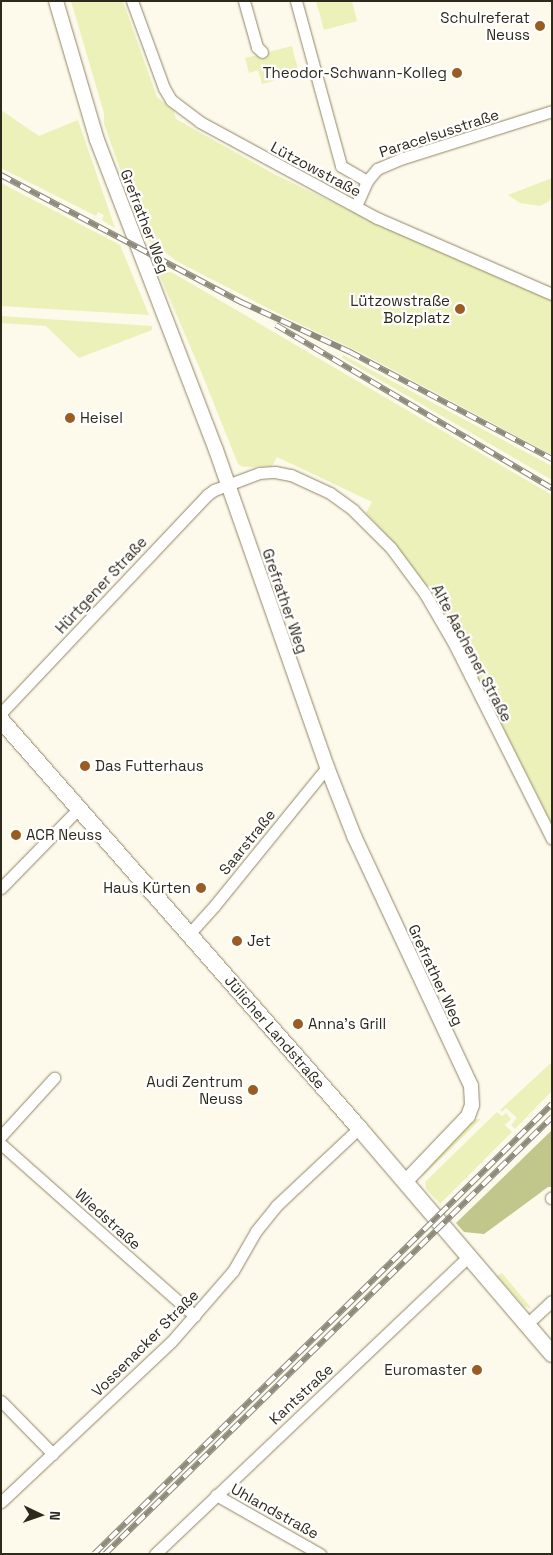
<!DOCTYPE html>
<html>
<head>
<meta charset="utf-8">
<style>
	body { margin:0 }
	#map { position:relative; width:553px; height:1555px; overflow:hidden; background:#fdf9eb; font-family:"Space Grotesk",sans-serif }
	div>[style] { position:absolute }
	.green>* { inset:0; background:#ecf1ba }
	.forest>* { inset:0; background:#c1c68b }
	.roads { filter:drop-shadow(0 0 1px #8f8563) drop-shadow(0 0 1px #8f8563) }
	.minor>* { height:11px; margin:-5.5px; padding:0 5.5px; transform-origin:5.5px; border-radius:5.5px; background:#fff }
	.tertiary>* { height:14px; margin:-7px; padding:0 7px; transform-origin:7px; border-radius:7px; background:#fff }
	.secondary>* { height:16px; margin:-8px; padding:0 8px; transform-origin:8px; border-radius:8px; background:#fff }
	.rail>* { height:5.5px; margin-top:-2.75px; transform-origin:0; background:repeating-linear-gradient(90deg,#fff 0 11px,#8e8a7c 0 22px); box-sizing:border-box; border-block:1px solid #8e8a7c }
	.dots>* { width:14px; height:14px; translate:-50% -50%; box-sizing:border-box; border:2px solid #fff; border-radius:50% }
	span { translate:-50% -50%; white-space:nowrap; text-align:center; line-height:1.15; -webkit-text-stroke:4.5px #fff; paint-order:stroke }
	.poi-label { font-size:15px; color:#2d291b }
	.right { translate:-100% -50%; text-align:right }
	.left { translate:0 -50%; text-align:left }
	.street-label { font-size:15px; color:#2d291b }
	.frame { position:absolute; inset:0; border:2px solid #2d291b; pointer-events:none }
	.north { position:absolute; left:15px; top:1490px; width:50px; height:50px; -webkit-text-stroke:4px #fff; paint-order:stroke; rotate:93deg; font-size:14px; font-weight:700; line-height:20px; text-align:center; color:#2d291b }
	.north::after { content:''; display:block; margin:auto; width:18px; height:22px; background:#2d291b; clip-path:polygon(50% 0,100% 100%,50% 72%,0 100%) }
</style>
</head>
<body>
<div id="map">
	<div class="green">
		<div style="clip-path:polygon(71px 1px,123px 1px,157px 97px,174px 111px,176px 119px,276px 175px,376px 223px,552px 298px,552px 455px,363px 354px,285px 317px,178px 262px,141px 235px,140px 225px,104px 124px,104px 113px)"></div>
		<div style="clip-path:polygon(316px 1px,352px 1px,357px 21px,324px 30px)"></div>
		<div style="clip-path:polygon(292px 46px,299px 74px,262px 84px,258px 70px,249px 73px,245px 58px)"></div>
		<div style="clip-path:polygon(1px 110px,39px 136px,78px 120px,115px 228px,102px 220px,104px 215px,98px 212px,96px 216px,1px 168px)"></div>
		<div style="clip-path:polygon(552px 178px,552px 197px,548px 202px,540px 206px,520px 203px,508px 195px)"></div>
		<div style="clip-path:polygon(1px 183px,120px 245px,149px 315px,1px 306px)"></div>
		<div style="clip-path:polygon(157px 270px,173px 273px,552px 495px,552px 824px,458px 638px,432px 593px,397px 546px,366px 513px,372px 502px,277px 457px,272px 466px,243px 467px,238px 464px,200px 369px)"></div>
		<div style="clip-path:polygon(1px 316px,152px 326px,152px 330px,79px 358px,46px 326px,1px 323px)"></div>
		<div style="clip-path:polygon(343px 355px,552px 466px,552px 480px,342px 358px)"></div>
		<div style="clip-path:polygon(552px 1062px,552px 1091px,515px 1129px,511px 1125px,517px 1118px,506px 1108px,502px 1112px,500px 1110px)"></div>
		<div style="clip-path:polygon(497px 1112px,502px 1116px,506px 1113px,511px 1119px,505px 1125px,512px 1132px,440px 1204px,426px 1189px,425px 1182px)"></div>
		<div style="clip-path:polygon(475px 1119px,481px 1119px,421px 1178px,424px 1170px)"></div>
		<div style="clip-path:polygon(502px 1273px,532px 1309px,524px 1306px,497px 1276px)"></div>
	</div>
	<div class="forest">
		<div style="clip-path:polygon(552px 1130px,552px 1187px,548px 1187px,484px 1234px,464px 1232px,456px 1223px)"></div>
	</div>
	<div class="roads">
		<div class="minor">
			<div style="left:132px;top:1px;width:93px;rotate:69.8deg"></div>
			<div style="left:164px;top:88px;width:14px;rotate:60deg"></div>
			<div style="left:171px;top:100px;width:36px;rotate:37deg"></div>
			<div style="left:200px;top:122px;width:201px;rotate:28.5deg"></div>
			<div style="left:377px;top:218px;width:191px;rotate:23.5deg"></div>
			<div style="left:244px;top:1px;width:48px;rotate:74.2deg"></div>
			<div style="left:257px;top:47px;width:7px;rotate:45deg"></div>
			<div style="left:296px;top:1px;width:171px;rotate:74.7deg"></div>
			<div style="left:341px;top:166px;width:30px;rotate:30deg"></div>
			<div style="left:356px;top:206px;width:27px;rotate:-66deg"></div>
			<div style="left:367px;top:181px;width:16px;rotate:-50deg"></div>
			<div style="left:377px;top:169px;width:28px;rotate:-23deg"></div>
			<div style="left:403px;top:158px;width:156px;rotate:-17.5deg"></div>
			<div style="left:1px;top:713px;width:300px;rotate:-46.6deg"></div>
			<div style="left:207px;top:495px;width:9px;rotate:-36deg"></div>
			<div style="left:214px;top:490px;width:48px;rotate:-20.7deg"></div>
			<div style="left:259px;top:473px;width:16px;rotate:-4deg"></div>
			<div style="left:275px;top:472px;width:16px;rotate:11deg"></div>
			<div style="left:291px;top:475px;width:43px;rotate:24.8deg"></div>
			<div style="left:330px;top:493px;width:29px;rotate:36deg"></div>
			<div style="left:353px;top:510px;width:54px;rotate:45deg"></div>
			<div style="left:391px;top:548px;width:57px;rotate:53.5deg"></div>
			<div style="left:425px;top:594px;width:56px;rotate:59.7deg"></div>
			<div style="left:453px;top:642px;width:220px;rotate:63.3deg"></div>
			<div style="left:1px;top:888px;width:110px;rotate:-45.7deg"></div>
			<div style="left:189px;top:934px;width:39px;rotate:-48deg"></div>
			<div style="left:215px;top:905px;width:178px;rotate:-50.9deg"></div>
			<div style="left:1px;top:1136px;width:79px;rotate:-47.6deg"></div>
			<div style="left:1px;top:1144px;width:259px;rotate:41.6deg"></div>
			<div style="left:551px;top:1198px;width:1px;rotate:-45deg"></div>
			<div style="left:526px;top:1325px;width:35px;rotate:-43deg"></div>
			<div style="left:1px;top:1401px;width:74px;rotate:45.5deg"></div>
			<div style="left:216px;top:1495px;width:120px;rotate:29.6deg"></div>
			<div style="left:1px;top:1502px;width:233px;rotate:-43.3deg"></div>
			<div style="left:171px;top:1342px;width:94px;rotate:-48.9deg"></div>
			<div style="left:233px;top:1271px;width:46px;rotate:-60.1deg"></div>
			<div style="left:256px;top:1231px;width:32px;rotate:-51deg"></div>
			<div style="left:276px;top:1206px;width:114px;rotate:-43.2deg"></div>
			<div style="left:155px;top:1554px;width:431px;rotate:-43.5deg"></div>
		</div>
		<div class="tertiary">
			<div style="left:56px;top:1px;width:145px;rotate:73.6deg"></div>
			<div style="left:97px;top:140px;width:332px;rotate:69deg"></div>
			<div style="left:216px;top:450px;width:336px;rotate:70.7deg"></div>
			<div style="left:327px;top:767px;width:74px;rotate:68.6deg"></div>
			<div style="left:354px;top:836px;width:276px;rotate:64.9deg"></div>
			<div style="left:471px;top:1086px;width:19px;rotate:87deg"></div>
			<div style="left:472px;top:1105px;width:12px;rotate:110deg"></div>
			<div style="left:468px;top:1116px;width:91px;rotate:133.7deg"></div>
		</div>
		<div class="secondary">
			<div style="left:1px;top:720px;width:543px;rotate:48.73deg"></div>
			<div style="left:359px;top:1128px;width:297px;rotate:49.5deg"></div>
		</div>
	</div>
	<div class="rail">
		<div style="left:1px;top:175px;width:272px;rotate:27.9deg"></div>
		<div style="left:241px;top:302px;width:120px;rotate:24.6deg"></div>
		<div style="left:350px;top:352px;width:229px;rotate:27.9deg"></div>
		<div style="left:276px;top:325px;width:321px;rotate:30.6deg"></div>
		<div style="left:94px;top:1554px;width:642px;rotate:-44.5deg"></div>
		<div style="left:105px;top:1554px;width:625px;rotate:-44.35deg"></div>
	</div>
	<div class="dots">
		<div style="left:540px;top:26px;background:#9a5c22"></div>
		<div style="left:457px;top:73px;background:#9a5c22"></div>
		<div style="left:460px;top:309px;background:#9a5c22"></div>
		<div style="left:70px;top:418px;background:#9a5c22"></div>
		<div style="left:85px;top:766px;background:#9a5c22"></div>
		<div style="left:16px;top:835px;background:#9a5c22"></div>
		<div style="left:201px;top:888px;background:#9a5c22"></div>
		<div style="left:237px;top:941px;background:#9a5c22"></div>
		<div style="left:298px;top:1024px;background:#9a5c22"></div>
		<div style="left:253px;top:1090px;background:#9a5c22"></div>
		<div style="left:477px;top:1370px;background:#9a5c22"></div>
	</div>
	<div class="poi-label">
		<span class="right" style="left:530px;top:26px">Schulreferat<br>Neuss</span>
		<span class="right" style="left:447px;top:73px">Theodor-Schwann-Kolleg</span>
		<span class="right" style="left:450px;top:309px">Lützowstraße<br>Bolzplatz</span>
		<span class="left" style="left:80px;top:418px">Heisel</span>
		<span class="left" style="left:95px;top:766px">Das Futterhaus</span>
		<span class="left" style="left:26px;top:835px">ACR Neuss</span>
		<span class="right" style="left:191px;top:888px">Haus Kürten</span>
		<span class="left" style="left:247px;top:941px">Jet</span>
		<span class="left" style="left:308px;top:1024px">Anna's Grill</span>
		<span class="right" style="left:243px;top:1090px">Audi Zentrum<br>Neuss</span>
		<span class="right" style="left:467px;top:1370px">Euromaster</span>
	</div>
	<div class="street-label">
		<span style="left:439px;top:133px;rotate:-18deg">Paracelsusstraße</span>
		<span style="left:316px;top:169px;rotate:28deg">Lützowstraße</span>
		<span style="left:145px;top:221px;rotate:69deg">Grefrather Weg</span>
		<span style="left:101px;top:585px;rotate:-47deg">Hürtgener Straße</span>
		<span style="left:285px;top:601px;rotate:71deg">Grefrather Weg</span>
		<span style="left:472px;top:653px;rotate:62deg">Alte Aachener Straße</span>
		<span style="left:247px;top:842px;rotate:-51deg">Saarstraße</span>
		<span style="left:436px;top:975px;rotate:65deg">Grefrather Weg</span>
		<span style="left:275px;top:1032px;rotate:49deg">Jülicher Landstraße</span>
		<span style="left:108px;top:1219px;rotate:42deg">Wiedstraße</span>
		<span style="left:145px;top:1343px;rotate:-45deg">Vossenacker Straße</span>
		<span style="left:301px;top:1394px;rotate:-43deg">Kantstraße</span>
		<span style="left:275px;top:1511px;rotate:29deg">Uhlandstraße</span>
	</div>
	<div class="frame"></div>
	<div class="north">N</div>
</div>
</body>
</html>
